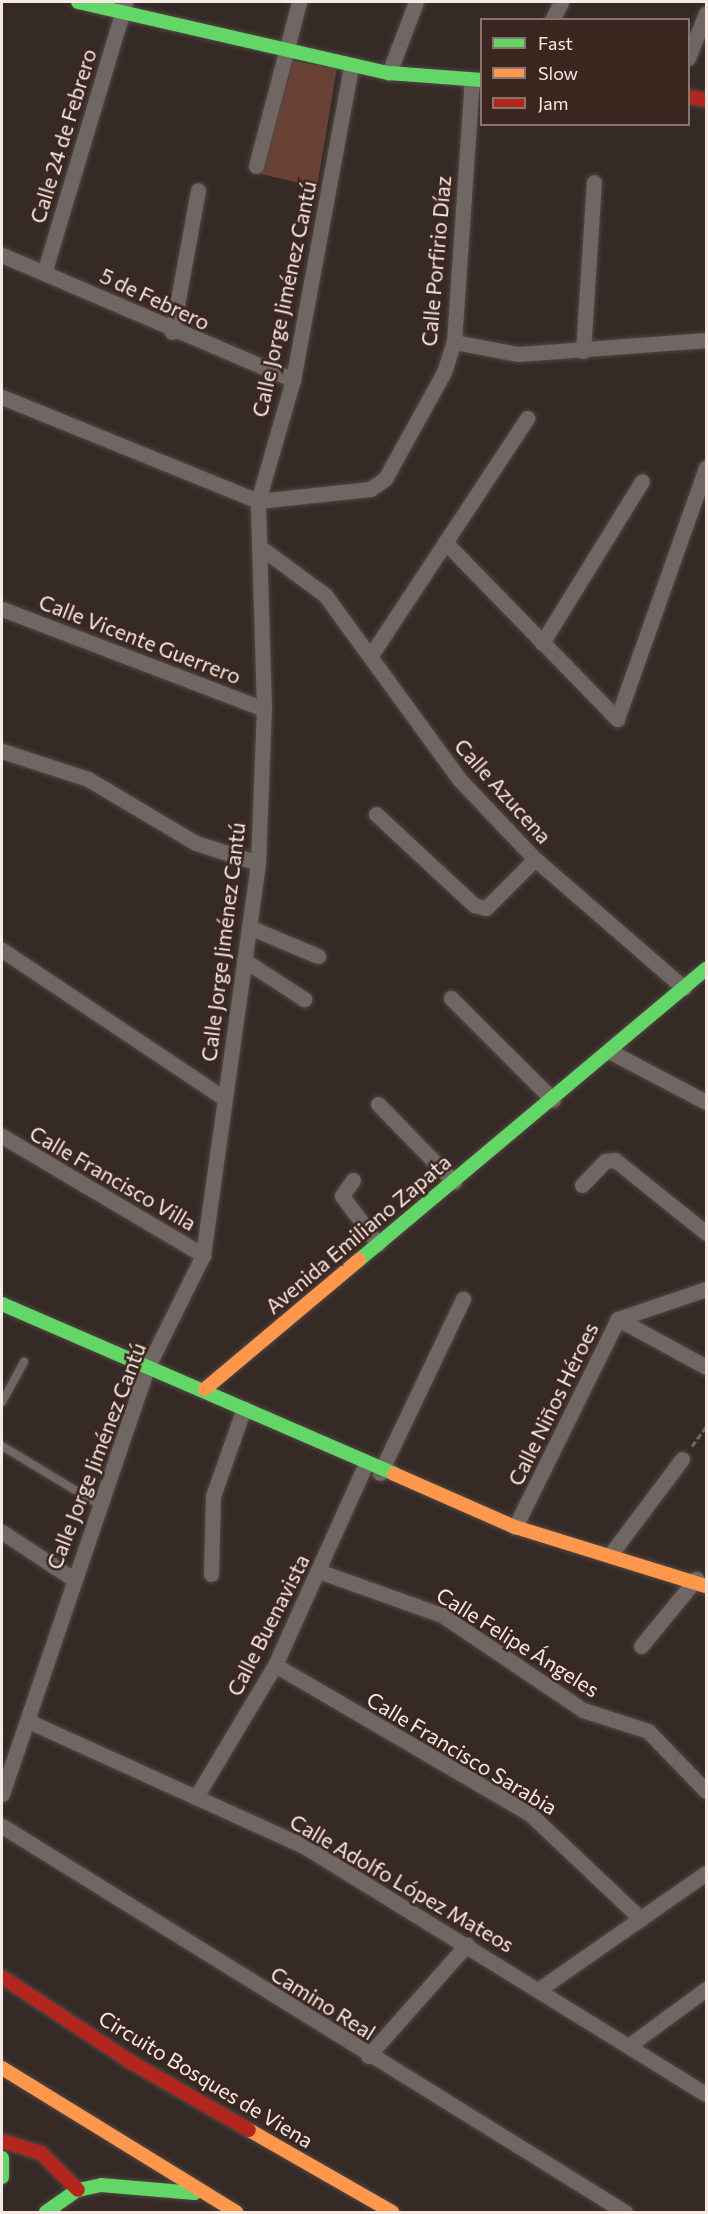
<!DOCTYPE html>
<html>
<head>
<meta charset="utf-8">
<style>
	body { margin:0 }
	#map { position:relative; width:708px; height:2214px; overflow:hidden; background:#362a26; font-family:Commissioner,sans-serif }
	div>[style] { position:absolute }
	.green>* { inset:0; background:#6c4135 }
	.path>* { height:3px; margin-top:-1.5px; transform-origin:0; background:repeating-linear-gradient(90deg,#6e6662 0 6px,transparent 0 9px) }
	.roads { filter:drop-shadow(0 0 2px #514742) drop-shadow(0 0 2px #514742) }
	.lane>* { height:8px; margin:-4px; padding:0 4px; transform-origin:4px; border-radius:4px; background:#706663 }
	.street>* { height:15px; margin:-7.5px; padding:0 7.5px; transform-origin:7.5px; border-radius:7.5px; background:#706663 }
	.fast>* { height:14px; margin:-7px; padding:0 7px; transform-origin:7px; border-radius:7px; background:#63d668 }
	.slow>* { height:14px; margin:-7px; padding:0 7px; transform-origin:7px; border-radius:7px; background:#ff974d }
	.jam>* { height:14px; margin:-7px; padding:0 7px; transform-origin:7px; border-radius:7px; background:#b3261e }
	span { translate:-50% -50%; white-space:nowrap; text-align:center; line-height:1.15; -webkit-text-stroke:5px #3c2720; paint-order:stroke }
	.street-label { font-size:21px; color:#f8e9e4 }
	.frame { position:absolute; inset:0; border:3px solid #f8e9e4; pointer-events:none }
	.legend { position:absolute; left:480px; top:18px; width:210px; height:108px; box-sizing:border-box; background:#3c2720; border:2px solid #87756e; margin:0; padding:8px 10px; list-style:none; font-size:18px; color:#f8e9e4 }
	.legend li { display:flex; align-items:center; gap:12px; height:30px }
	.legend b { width:30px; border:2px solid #87756e }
</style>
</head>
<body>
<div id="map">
	<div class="green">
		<div style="clip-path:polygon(289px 60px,337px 68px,317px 187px,257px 173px)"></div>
	</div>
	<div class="path">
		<div style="left:692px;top:1446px;width:24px;rotate:-54deg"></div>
	</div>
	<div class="roads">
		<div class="lane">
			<div style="left:2px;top:1402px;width:46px;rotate:-61.2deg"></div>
			<div style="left:2px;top:1446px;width:112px;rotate:31.1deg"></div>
		</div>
		<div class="street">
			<div style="left:552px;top:20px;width:20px;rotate:-63deg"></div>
			<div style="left:688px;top:58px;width:48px;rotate:-68.2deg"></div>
			<div style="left:389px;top:73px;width:76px;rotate:-69.2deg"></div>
			<div style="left:256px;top:166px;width:170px;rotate:-75.3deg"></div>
			<div style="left:2px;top:255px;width:317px;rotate:23.2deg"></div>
			<div style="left:45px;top:270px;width:278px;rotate:-73.3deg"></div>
			<div style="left:172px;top:332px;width:144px;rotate:-79.6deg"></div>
			<div style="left:454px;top:342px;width:66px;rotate:10.5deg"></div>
			<div style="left:519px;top:354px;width:188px;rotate:-4.3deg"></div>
			<div style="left:583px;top:351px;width:169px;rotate:-86.3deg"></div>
			<div style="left:2px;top:397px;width:276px;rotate:22.1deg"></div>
			<div style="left:258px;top:501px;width:113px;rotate:-6.1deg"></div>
			<div style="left:370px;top:489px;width:18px;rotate:-34deg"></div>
			<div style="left:385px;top:479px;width:122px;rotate:-61.1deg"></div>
			<div style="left:444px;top:372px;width:32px;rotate:-72deg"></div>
			<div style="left:454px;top:342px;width:263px;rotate:-86.1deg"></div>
			<div style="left:445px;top:542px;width:247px;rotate:45.8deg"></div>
			<div style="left:617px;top:719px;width:267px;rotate:-70.5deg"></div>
			<div style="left:264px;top:550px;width:76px;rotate:36.4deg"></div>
			<div style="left:325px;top:595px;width:228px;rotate:53.9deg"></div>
			<div style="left:459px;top:779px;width:110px;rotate:46.5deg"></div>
			<div style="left:535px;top:859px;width:197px;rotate:40.9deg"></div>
			<div style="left:2px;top:609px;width:280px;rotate:20.9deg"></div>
			<div style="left:542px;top:643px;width:190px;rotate:-58.3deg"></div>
			<div style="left:371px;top:655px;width:284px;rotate:-56.6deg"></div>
			<div style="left:2px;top:751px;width:90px;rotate:18deg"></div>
			<div style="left:88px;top:779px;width:126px;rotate:30.7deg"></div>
			<div style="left:196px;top:843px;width:65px;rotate:17.9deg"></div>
			<div style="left:376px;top:814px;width:134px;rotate:42.9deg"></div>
			<div style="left:474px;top:905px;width:12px;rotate:14deg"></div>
			<div style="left:486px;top:908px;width:69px;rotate:-45deg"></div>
			<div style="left:249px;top:927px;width:75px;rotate:22.8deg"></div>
			<div style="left:2px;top:950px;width:267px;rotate:33.7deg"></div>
			<div style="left:244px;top:960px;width:72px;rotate:33deg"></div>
			<div style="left:451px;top:998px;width:144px;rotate:45deg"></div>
			<div style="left:611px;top:1052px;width:107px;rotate:27.8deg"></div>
			<div style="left:378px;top:1104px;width:109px;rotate:45.7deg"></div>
			<div style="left:2px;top:1136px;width:234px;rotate:30.6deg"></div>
			<div style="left:353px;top:1180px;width:19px;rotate:125deg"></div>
			<div style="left:342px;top:1196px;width:60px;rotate:53.1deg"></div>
			<div style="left:582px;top:1185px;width:33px;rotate:-46deg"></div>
			<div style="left:605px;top:1161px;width:10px;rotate:-6deg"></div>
			<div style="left:615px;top:1160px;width:117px;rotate:38.7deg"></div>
			<div style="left:618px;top:1319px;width:100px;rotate:28.6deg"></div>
			<div style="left:380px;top:1473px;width:193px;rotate:-64.5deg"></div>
			<div style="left:515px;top:1527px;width:232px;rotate:-63.7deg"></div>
			<div style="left:618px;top:1319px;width:93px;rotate:-18.8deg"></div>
			<div style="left:2px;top:1532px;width:84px;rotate:33.3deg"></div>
			<div style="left:610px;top:1555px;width:120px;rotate:-53.1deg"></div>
			<div style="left:321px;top:1572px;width:128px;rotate:19.6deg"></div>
			<div style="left:442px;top:1615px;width:170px;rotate:34deg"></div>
			<div style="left:583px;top:1710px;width:68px;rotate:17.9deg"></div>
			<div style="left:648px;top:1731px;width:83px;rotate:46deg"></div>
			<div style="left:211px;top:1574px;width:78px;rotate:-88.5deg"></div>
			<div style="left:213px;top:1496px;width:93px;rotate:-70.6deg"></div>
			<div style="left:641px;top:1646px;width:87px;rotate:-50.6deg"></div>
			<div style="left:275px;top:1665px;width:295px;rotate:30.3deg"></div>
			<div style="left:530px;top:1814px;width:153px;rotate:43.4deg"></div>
			<div style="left:28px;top:1721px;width:303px;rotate:24.4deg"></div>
			<div style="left:304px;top:1846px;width:472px;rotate:31.7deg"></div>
			<div style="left:2px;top:1794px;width:450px;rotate:-71.2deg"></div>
			<div style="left:147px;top:1368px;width:126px;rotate:-63.6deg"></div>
			<div style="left:203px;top:1255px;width:396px;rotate:-82deg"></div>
			<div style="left:258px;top:863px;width:154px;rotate:-87.8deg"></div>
			<div style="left:264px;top:709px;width:208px;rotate:-91.7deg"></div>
			<div style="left:258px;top:501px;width:126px;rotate:-73.9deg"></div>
			<div style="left:293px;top:380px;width:319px;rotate:-79.5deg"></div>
			<div style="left:196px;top:1797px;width:154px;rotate:-59.1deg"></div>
			<div style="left:275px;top:1665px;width:218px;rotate:-65.7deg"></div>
			<div style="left:2px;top:1826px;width:733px;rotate:31.78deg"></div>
			<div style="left:541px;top:1988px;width:201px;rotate:-34.9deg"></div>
			<div style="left:631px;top:2044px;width:93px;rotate:-36.3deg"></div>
			<div style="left:368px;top:2056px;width:149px;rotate:-48.5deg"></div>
		</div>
		<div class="fast">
			<div style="left:78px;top:2px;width:319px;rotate:12.9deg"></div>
			<div style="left:389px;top:73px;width:93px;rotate:4.3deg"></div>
			<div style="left:359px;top:1260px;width:453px;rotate:-40deg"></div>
			<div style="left:2px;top:1304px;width:427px;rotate:23.4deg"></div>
			<div style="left:2px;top:2158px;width:19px;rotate:90deg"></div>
			<div style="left:46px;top:2212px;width:39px;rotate:-35deg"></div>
			<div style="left:78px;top:2190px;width:24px;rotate:-12deg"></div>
			<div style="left:101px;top:2185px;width:94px;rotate:4.9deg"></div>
		</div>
		<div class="slow">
			<div style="left:205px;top:1389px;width:201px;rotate:-40deg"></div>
			<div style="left:394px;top:1474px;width:132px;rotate:23.7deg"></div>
			<div style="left:515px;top:1527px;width:200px;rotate:17.2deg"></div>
			<div style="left:2px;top:2068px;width:275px;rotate:31.6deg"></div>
			<div style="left:249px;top:2130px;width:165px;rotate:29.8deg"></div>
		</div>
		<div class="jam">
			<div style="left:688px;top:97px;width:18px;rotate:9deg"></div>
			<div style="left:2px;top:1977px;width:154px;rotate:33.4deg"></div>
			<div style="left:131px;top:2062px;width:136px;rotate:30deg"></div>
			<div style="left:2px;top:2141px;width:41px;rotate:17.1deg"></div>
			<div style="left:41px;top:2153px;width:52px;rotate:45deg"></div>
		</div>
	</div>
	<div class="street-label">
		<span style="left:63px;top:136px;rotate:-73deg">Calle 24 de Febrero</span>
		<span style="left:436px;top:261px;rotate:-85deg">Calle Porfirio Díaz</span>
		<span style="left:155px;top:299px;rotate:25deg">5 de Febrero</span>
		<span style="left:284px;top:299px;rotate:-78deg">Calle Jorge Jiménez Cantú</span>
		<span style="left:140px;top:639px;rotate:21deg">Calle Vicente Guerrero</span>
		<span style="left:503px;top:791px;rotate:48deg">Calle Azucena</span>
		<span style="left:223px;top:942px;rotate:-83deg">Calle Jorge Jiménez Cantú</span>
		<span style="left:113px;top:1178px;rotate:30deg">Calle Francisco Villa</span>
		<span style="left:358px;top:1234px;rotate:-40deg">Avenida Emiliano Zapata</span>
		<span style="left:553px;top:1404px;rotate:-64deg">Calle Niños Héroes</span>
		<span style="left:96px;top:1456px;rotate:-69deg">Calle Jorge Jiménez Cantú</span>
		<span style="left:268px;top:1625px;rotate:-63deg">Calle Buenavista</span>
		<span style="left:518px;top:1642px;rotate:32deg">Calle Felipe Ángeles</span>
		<span style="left:462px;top:1753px;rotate:31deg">Calle Francisco Sarabia</span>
		<span style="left:402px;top:1883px;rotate:30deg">Calle Adolfo López Mateos</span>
		<span style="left:323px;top:2003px;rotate:32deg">Camino Real</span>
		<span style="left:206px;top:2079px;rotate:31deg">Circuito Bosques de Viena</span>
	</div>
	<div class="frame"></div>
	<ul class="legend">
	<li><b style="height:8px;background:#63d668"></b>Fast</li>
	<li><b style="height:8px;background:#ff974d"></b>Slow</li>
	<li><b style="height:8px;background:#b3261e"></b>Jam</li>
	</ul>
</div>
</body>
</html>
